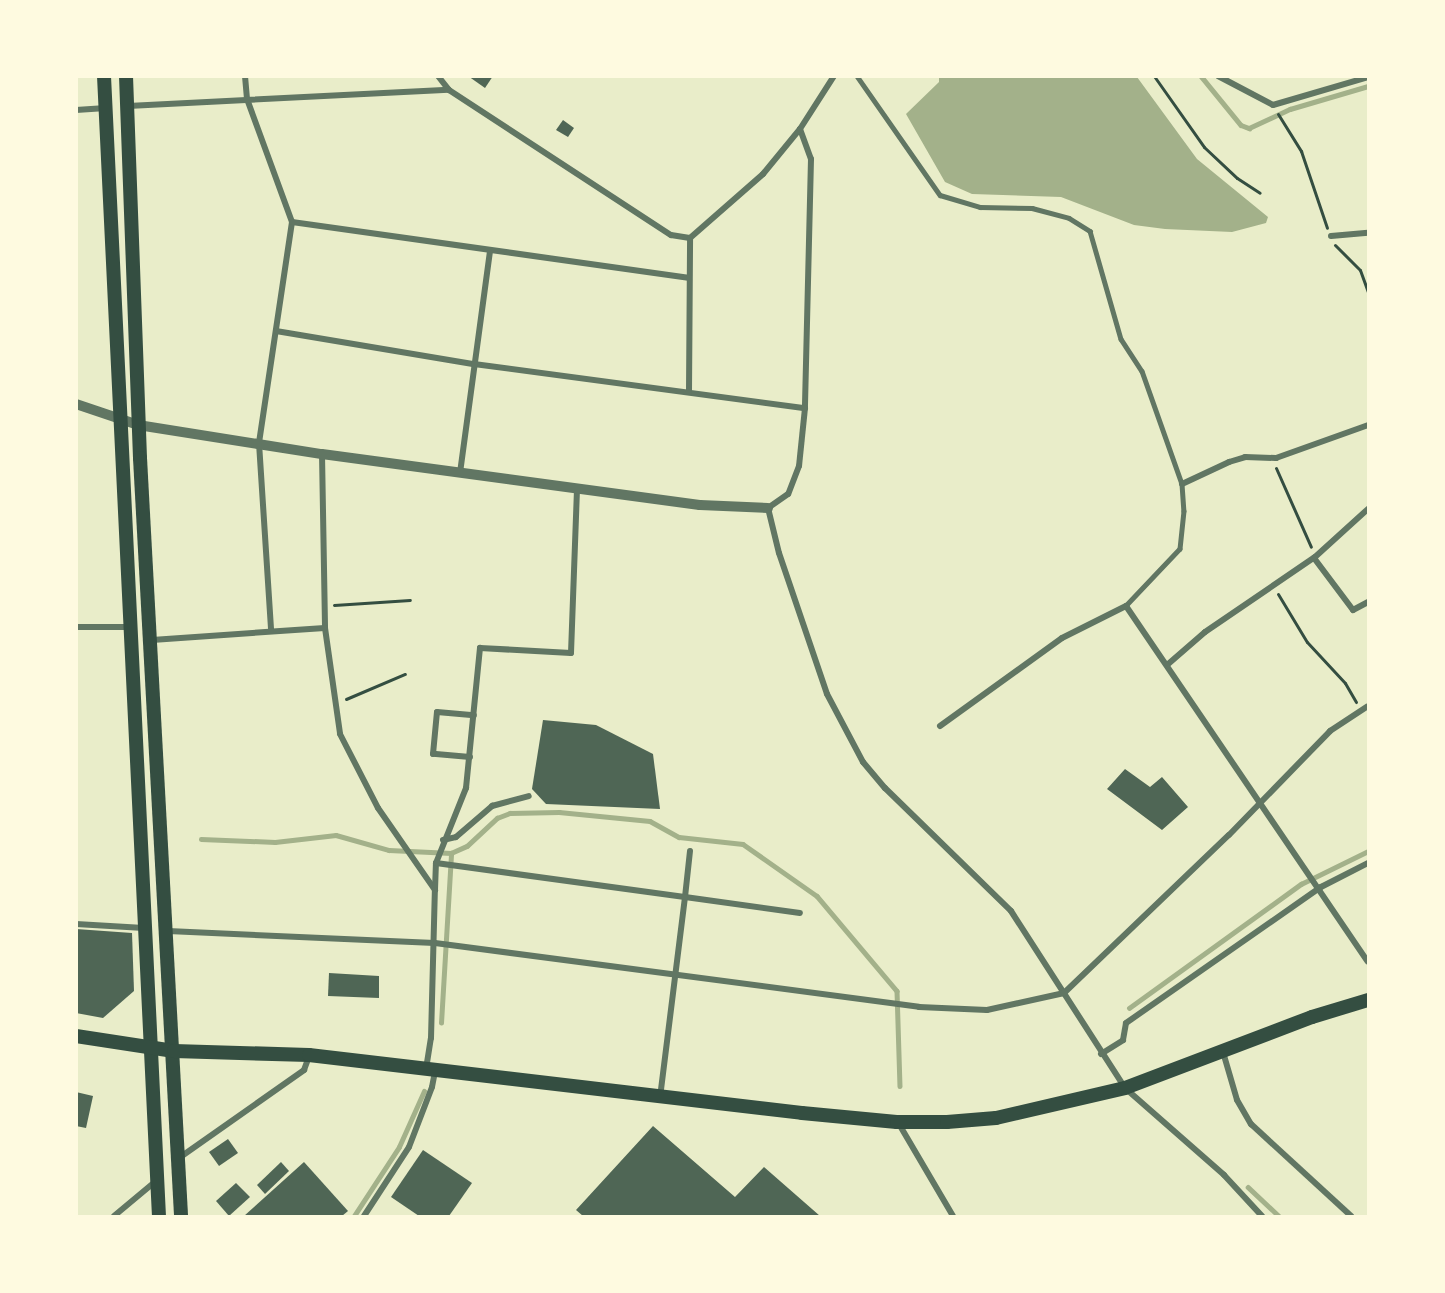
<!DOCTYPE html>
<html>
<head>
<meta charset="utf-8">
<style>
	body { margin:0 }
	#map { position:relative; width:1445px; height:1293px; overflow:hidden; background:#e9edc9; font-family:"DM Sans",sans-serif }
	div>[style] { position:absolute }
	.water>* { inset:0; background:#a3b18a }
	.stream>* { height:4.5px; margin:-2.25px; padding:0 2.25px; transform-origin:2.25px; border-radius:2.25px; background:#a3b18a }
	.building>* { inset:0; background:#4f6655 }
	.path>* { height:3px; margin:-1.5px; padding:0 1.5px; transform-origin:1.5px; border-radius:1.5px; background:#344e41 }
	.service>* { height:4.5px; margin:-2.25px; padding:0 2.25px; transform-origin:2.25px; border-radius:2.25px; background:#617663 }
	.minor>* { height:6px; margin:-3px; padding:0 3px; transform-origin:3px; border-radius:3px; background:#617663 }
	.tertiary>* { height:10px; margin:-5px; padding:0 5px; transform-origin:5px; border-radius:5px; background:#617663 }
	.primary>* { height:14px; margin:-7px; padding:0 7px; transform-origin:7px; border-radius:7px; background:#344e41 }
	span { translate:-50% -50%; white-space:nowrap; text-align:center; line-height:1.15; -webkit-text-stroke:6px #fefae0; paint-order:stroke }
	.frame { position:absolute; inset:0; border:78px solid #fefae0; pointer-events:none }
</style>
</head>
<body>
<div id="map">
	<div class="water">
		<div style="clip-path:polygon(939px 77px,1137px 77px,1197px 159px,1268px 217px,1266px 223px,1232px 232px,1165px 229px,1134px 225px,1061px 197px,972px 194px,945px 182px,906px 114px,939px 82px)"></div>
	</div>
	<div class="stream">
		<div style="left:1201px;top:76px;width:63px;rotate:50.8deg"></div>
		<div style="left:1241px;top:125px;width:9px;rotate:21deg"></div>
		<div style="left:1249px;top:128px;width:45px;rotate:-24.9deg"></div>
		<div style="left:1290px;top:109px;width:81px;rotate:-16.4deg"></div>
		<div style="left:201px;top:839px;width:74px;rotate:2.3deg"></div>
		<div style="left:275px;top:842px;width:61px;rotate:-6.5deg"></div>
		<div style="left:336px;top:835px;width:55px;rotate:15.8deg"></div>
		<div style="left:389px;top:850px;width:62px;rotate:2.8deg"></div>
		<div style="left:1129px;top:1008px;width:212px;rotate:-35.8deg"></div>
		<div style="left:1301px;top:884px;width:75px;rotate:-26.2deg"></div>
		<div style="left:441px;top:1023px;width:170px;rotate:-86.6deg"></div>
		<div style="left:451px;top:853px;width:17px;rotate:-24deg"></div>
		<div style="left:467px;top:846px;width:41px;rotate:-43deg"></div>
		<div style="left:497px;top:818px;width:14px;rotate:-21deg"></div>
		<div style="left:510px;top:813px;width:49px;rotate:-1.2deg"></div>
		<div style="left:559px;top:812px;width:91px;rotate:5.6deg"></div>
		<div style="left:650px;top:821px;width:33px;rotate:29deg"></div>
		<div style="left:679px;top:837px;width:64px;rotate:6.2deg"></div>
		<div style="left:743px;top:844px;width:90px;rotate:35.1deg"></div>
		<div style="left:817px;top:896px;width:124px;rotate:49.9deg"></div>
		<div style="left:897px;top:991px;width:95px;rotate:88.2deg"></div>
		<div style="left:1248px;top:1187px;width:42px;rotate:43.1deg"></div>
		<div style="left:354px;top:1216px;width:82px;rotate:-56.9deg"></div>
		<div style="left:399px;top:1147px;width:61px;rotate:-65.9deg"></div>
	</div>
	<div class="building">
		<div style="clip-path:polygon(468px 76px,493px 76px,485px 88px)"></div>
		<div style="clip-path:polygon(563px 120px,574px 128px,568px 137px,556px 130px)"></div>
		<div style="clip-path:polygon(543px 720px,596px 725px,653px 754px,660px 809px,546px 804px,532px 789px)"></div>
		<div style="clip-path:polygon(1125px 769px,1150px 787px,1162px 777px,1188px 807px,1162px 830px,1107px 789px)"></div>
		<div style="clip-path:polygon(76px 929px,132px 933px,134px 991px,103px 1018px,76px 1013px)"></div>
		<div style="clip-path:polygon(329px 973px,379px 976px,379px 998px,328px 996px)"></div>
		<div style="clip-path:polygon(76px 1092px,93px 1096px,86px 1128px,76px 1126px)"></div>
		<div style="clip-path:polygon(653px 1126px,735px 1197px,764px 1167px,820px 1216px,583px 1216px,576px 1210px)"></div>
		<div style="clip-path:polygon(228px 1139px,238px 1153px,219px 1166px,209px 1152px)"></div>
		<div style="clip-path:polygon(423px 1150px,472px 1183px,449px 1216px,419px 1216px,391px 1197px)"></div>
		<div style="clip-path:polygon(281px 1162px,289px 1171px,265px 1194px,257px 1185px)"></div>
		<div style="clip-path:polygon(304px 1162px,348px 1211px,342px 1216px,244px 1216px)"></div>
		<div style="clip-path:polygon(236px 1183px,250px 1197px,229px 1216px,216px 1201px)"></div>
	</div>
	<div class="path">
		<div style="left:1154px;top:76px;width:87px;rotate:54.8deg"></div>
		<div style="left:1204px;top:147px;width:45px;rotate:43.2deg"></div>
		<div style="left:1237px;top:178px;width:27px;rotate:33deg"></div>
		<div style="left:1278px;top:114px;width:44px;rotate:58.1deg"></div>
		<div style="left:1301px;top:151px;width:81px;rotate:71.3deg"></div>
		<div style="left:1335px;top:245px;width:35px;rotate:45deg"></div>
		<div style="left:1360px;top:270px;width:23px;rotate:70deg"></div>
		<div style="left:1276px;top:468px;width:86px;rotate:66.1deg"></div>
		<div style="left:1278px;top:594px;width:56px;rotate:58.9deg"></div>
		<div style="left:1307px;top:642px;width:56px;rotate:47.2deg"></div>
		<div style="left:1345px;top:683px;width:22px;rotate:60deg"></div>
		<div style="left:334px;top:605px;width:76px;rotate:-3.8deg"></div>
		<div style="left:346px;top:699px;width:64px;rotate:-23deg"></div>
	</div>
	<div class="service">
		<div style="left:857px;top:76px;width:145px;rotate:55.1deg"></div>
		<div style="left:940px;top:195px;width:42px;rotate:16.7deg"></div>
		<div style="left:980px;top:207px;width:52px;rotate:1.1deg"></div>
		<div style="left:1032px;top:208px;width:38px;rotate:15deg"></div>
		<div style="left:1069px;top:218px;width:25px;rotate:32deg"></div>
		<div style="left:1090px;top:231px;width:112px;rotate:74deg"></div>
		<div style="left:1121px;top:339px;width:38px;rotate:57deg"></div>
		<div style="left:1142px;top:371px;width:120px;rotate:70.5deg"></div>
		<div style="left:1182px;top:484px;width:27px;rotate:86deg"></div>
		<div style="left:1184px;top:511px;width:38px;rotate:96deg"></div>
		<div style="left:1180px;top:549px;width:79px;rotate:133.5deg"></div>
	</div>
	<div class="minor">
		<div style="left:245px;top:76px;width:23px;rotate:85deg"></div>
		<div style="left:247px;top:99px;width:131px;rotate:69.9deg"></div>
		<div style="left:292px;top:222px;width:223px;rotate:98.5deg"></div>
		<div style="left:259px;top:443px;width:186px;rotate:86.3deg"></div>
		<div style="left:438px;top:76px;width:18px;rotate:52deg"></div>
		<div style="left:449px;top:90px;width:265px;rotate:33.2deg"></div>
		<div style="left:671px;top:235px;width:19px;rotate:9deg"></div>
		<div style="left:1218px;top:76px;width:62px;rotate:27.8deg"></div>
		<div style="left:1273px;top:105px;width:99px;rotate:-16.4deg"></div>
		<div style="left:128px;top:106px;width:321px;rotate:-2.9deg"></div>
		<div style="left:76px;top:110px;width:30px;rotate:-4deg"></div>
		<div style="left:800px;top:129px;width:32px;rotate:70deg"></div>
		<div style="left:811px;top:159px;width:249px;rotate:91.4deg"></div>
		<div style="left:805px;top:408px;width:58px;rotate:95.9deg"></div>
		<div style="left:799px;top:466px;width:30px;rotate:111deg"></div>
		<div style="left:788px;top:494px;width:24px;rotate:145deg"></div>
		<div style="left:768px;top:508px;width:46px;rotate:76.3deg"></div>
		<div style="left:779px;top:553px;width:149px;rotate:71.2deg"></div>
		<div style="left:827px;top:694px;width:77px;rotate:62.1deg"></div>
		<div style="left:863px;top:762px;width:34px;rotate:50deg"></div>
		<div style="left:885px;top:788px;width:176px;rotate:44.3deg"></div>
		<div style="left:1011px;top:911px;width:211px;rotate:57.2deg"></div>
		<div style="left:1125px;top:1088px;width:132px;rotate:41.3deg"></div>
		<div style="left:1224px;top:1175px;width:56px;rotate:47.2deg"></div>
		<div style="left:292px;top:222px;width:400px;rotate:8deg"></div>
		<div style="left:1331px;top:236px;width:37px;rotate:-5deg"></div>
		<div style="left:690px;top:238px;width:97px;rotate:-41.2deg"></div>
		<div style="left:763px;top:174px;width:58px;rotate:-50.6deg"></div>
		<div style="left:800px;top:129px;width:63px;rotate:-57.3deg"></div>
		<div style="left:276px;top:331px;width:201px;rotate:9.5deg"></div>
		<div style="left:474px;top:364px;width:334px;rotate:7.6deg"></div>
		<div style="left:689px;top:392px;width:154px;rotate:-89.6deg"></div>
		<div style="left:322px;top:454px;width:174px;rotate:89deg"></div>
		<div style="left:325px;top:628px;width:107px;rotate:81.9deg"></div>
		<div style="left:340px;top:734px;width:83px;rotate:62.8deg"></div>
		<div style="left:378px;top:808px;width:100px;rotate:55.2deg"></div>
		<div style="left:435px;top:890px;width:27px;rotate:-88deg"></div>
		<div style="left:436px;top:863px;width:81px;rotate:-68.2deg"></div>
		<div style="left:466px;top:788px;width:141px;rotate:-84.3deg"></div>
		<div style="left:480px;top:648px;width:91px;rotate:3.1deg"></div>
		<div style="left:571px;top:653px;width:165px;rotate:-87.9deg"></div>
		<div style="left:460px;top:473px;width:223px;rotate:-82.3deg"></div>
		<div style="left:1182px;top:484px;width:52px;rotate:-25.1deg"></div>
		<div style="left:1229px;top:462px;width:17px;rotate:-17deg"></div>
		<div style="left:1245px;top:457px;width:31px;rotate:2deg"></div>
		<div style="left:1276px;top:458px;width:98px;rotate:-19.7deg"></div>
		<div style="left:1314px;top:558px;width:65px;rotate:53.1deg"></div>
		<div style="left:1353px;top:610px;width:17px;rotate:-28deg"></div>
		<div style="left:76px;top:627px;width:54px"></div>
		<div style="left:152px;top:640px;width:173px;rotate:-4deg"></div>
		<div style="left:1167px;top:665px;width:50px;rotate:-41deg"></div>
		<div style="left:1205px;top:632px;width:133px;rotate:-34.3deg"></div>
		<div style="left:1315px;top:557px;width:72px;rotate:-42.2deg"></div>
		<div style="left:940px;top:726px;width:150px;rotate:-35.8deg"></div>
		<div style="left:1062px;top:638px;width:72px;rotate:-26.6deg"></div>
		<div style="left:1126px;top:606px;width:430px;rotate:55.8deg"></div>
		<div style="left:470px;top:757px;width:37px;rotate:-175deg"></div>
		<div style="left:433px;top:754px;width:42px;rotate:-84.6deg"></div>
		<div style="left:437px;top:712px;width:37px;rotate:5deg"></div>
		<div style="left:443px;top:840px;width:13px;rotate:-13deg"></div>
		<div style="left:456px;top:837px;width:48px;rotate:-40.7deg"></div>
		<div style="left:492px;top:806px;width:38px;rotate:-15deg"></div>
		<div style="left:690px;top:851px;width:46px;rotate:96.2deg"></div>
		<div style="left:685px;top:897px;width:116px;rotate:7.9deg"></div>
		<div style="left:436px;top:863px;width:251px;rotate:7.8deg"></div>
		<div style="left:685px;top:897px;width:202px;rotate:97.1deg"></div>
		<div style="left:76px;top:924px;width:68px;rotate:3.4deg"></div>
		<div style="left:168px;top:931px;width:267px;rotate:2.6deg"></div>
		<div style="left:435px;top:943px;width:488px;rotate:7.5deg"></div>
		<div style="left:919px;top:1007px;width:68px;rotate:2.5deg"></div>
		<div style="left:987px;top:1010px;width:79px;rotate:-12.4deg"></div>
		<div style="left:1064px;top:993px;width:228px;rotate:-43.8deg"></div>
		<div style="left:1229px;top:835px;width:145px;rotate:-45.8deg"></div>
		<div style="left:1330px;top:731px;width:45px;rotate:-33.3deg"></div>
		<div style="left:1223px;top:1052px;width:50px;rotate:73.7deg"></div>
		<div style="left:1237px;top:1100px;width:28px;rotate:60deg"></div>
		<div style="left:1251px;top:1124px;width:136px;rotate:42.6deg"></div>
		<div style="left:1101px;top:1054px;width:26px;rotate:-32deg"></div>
		<div style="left:1123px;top:1040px;width:17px;rotate:-80deg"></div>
		<div style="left:1126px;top:1023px;width:238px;rotate:-34.9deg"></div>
		<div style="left:1321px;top:887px;width:53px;rotate:-27.1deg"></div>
		<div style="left:426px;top:1069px;width:31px;rotate:-81deg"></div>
		<div style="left:431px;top:1038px;width:148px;rotate:-88.5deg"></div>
		<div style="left:899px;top:1124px;width:107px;rotate:59.6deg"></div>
		<div style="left:179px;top:1158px;width:153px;rotate:-35.1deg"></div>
		<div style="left:304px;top:1070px;width:15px;rotate:-70deg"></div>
		<div style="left:114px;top:1216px;width:55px;rotate:-39.8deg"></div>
		<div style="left:364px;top:1216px;width:82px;rotate:-56.9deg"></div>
		<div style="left:409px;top:1147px;width:64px;rotate:-69deg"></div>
		<div style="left:432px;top:1087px;width:16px;rotate:-79deg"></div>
	</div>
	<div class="tertiary">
		<div style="left:76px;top:404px;width:65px;rotate:18.7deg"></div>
		<div style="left:138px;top:425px;width:186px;rotate:9deg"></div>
		<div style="left:322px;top:454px;width:381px;rotate:7.7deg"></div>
		<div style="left:700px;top:505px;width:68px;rotate:2.5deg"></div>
	</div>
	<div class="primary">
		<div style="left:104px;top:76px;width:1141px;rotate:87.24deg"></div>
		<div style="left:126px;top:76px;width:382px;rotate:87.9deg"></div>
		<div style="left:140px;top:458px;width:759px;rotate:86.9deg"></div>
		<div style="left:76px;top:1036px;width:99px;rotate:8.7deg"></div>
		<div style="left:174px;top:1051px;width:135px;rotate:1.7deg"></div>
		<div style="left:309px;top:1055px;width:496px;rotate:6.7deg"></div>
		<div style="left:802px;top:1113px;width:95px;rotate:5.4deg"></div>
		<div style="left:897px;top:1122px;width:50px"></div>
		<div style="left:947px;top:1122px;width:49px;rotate:-4.7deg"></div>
		<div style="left:996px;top:1118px;width:132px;rotate:-13.1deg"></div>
		<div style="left:1125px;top:1088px;width:200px;rotate:-20.8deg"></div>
		<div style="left:1312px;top:1017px;width:59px;rotate:-16.9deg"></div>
	</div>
	<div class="frame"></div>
</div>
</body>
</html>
